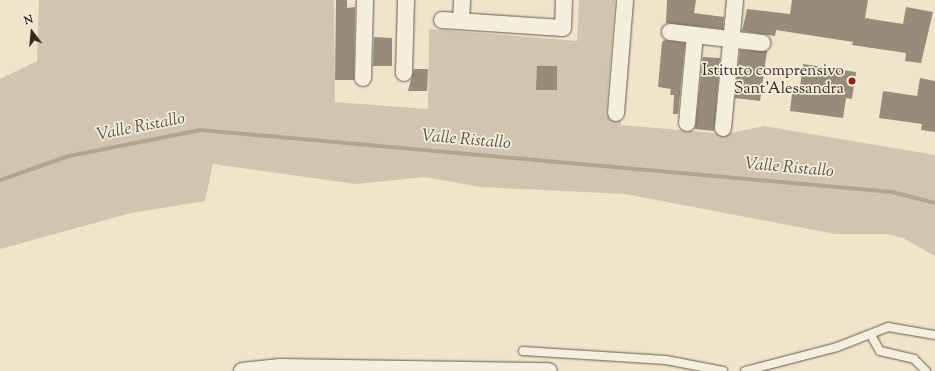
<!DOCTYPE html>
<html>
<head>
<meta charset="utf-8">
<style>
	body { margin:0 }
	#map { position:relative; width:935px; height:371px; overflow:hidden; background:#f0e4cb; font-family:"Sorts Mill Goudy",serif }
	div>[style] { position:absolute }
	.green>* { inset:0; background:#d0c5ae }
	.stream>* { height:4px; margin:-2px; padding:0 2px; transform-origin:2px; border-radius:2px; background:#b1a592 }
	.building>* { inset:0; background:#978b7a }
	.roads { filter:drop-shadow(0 0 1px #64594c) drop-shadow(0 0 1px #64594c) }
	.service>* { height:8px; margin:-4px; padding:0 4px; transform-origin:4px; border-radius:4px; background:#f5eddd }
	.minor>* { height:16px; margin:-8px; padding:0 8px; transform-origin:8px; border-radius:8px; background:#f5eddd }
	.dots>* { width:11px; height:11px; translate:-50% -50%; box-sizing:border-box; border:2px solid #f5eddd; border-radius:50% }
	span { translate:-50% -50%; white-space:nowrap; text-align:center; line-height:1.15; -webkit-text-stroke:3.5px #f5eddd; paint-order:stroke }
	.poi-label { font-size:16px; color:#362b22 }
	.right { translate:-100% -50%; text-align:right }
	.water-label { font-size:17px; color:#5b5044; font-style:italic }
	.north { position:absolute; left:12px; top:12px; width:40px; height:40px; -webkit-text-stroke:3px #f5eddd; paint-order:stroke; rotate:344deg; font-size:11px; font-weight:700; line-height:16px; text-align:center; color:#362b22 }
	.north::after { content:''; display:block; margin:auto; width:14px; height:18px; background:#362b22; clip-path:polygon(50% 0,100% 100%,50% 72%,0 100%) }
</style>
</head>
<body>
<div id="map">
	<div class="green">
		<div style="clip-path:polygon(39px 0,334px 0,335px 102px,428px 109px,429px 29px,577px 41px,579px 0,615px 0,606px 115px,620px 119px,621px 125px,727px 134px,764px 126px,935px 155px,935px 256px,903px 238px,887px 234px,835px 234px,625px 194px,481px 187px,424px 177px,356px 184px,213px 164px,205px 201px,131px 213px,0 249px,0 79px,37px 61px)"></div>
	</div>
	<div class="stream">
		<div style="left:0;top:180px;width:73px;rotate:-19.2deg"></div>
		<div style="left:69px;top:156px;width:134px;rotate:-11.2deg"></div>
		<div style="left:200px;top:130px;width:695px;rotate:5.12deg"></div>
		<div style="left:892px;top:192px;width:44px;rotate:14.3deg"></div>
	</div>
	<div class="building">
		<div style="clip-path:polygon(336px 0,347px 0,347px 8px,355px 7px,354px 80px,335px 80px)"></div>
		<div style="clip-path:polygon(667px 0,696px 0,694px 13px,724px 17px,723px 29px,666px 23px)"></div>
		<div style="clip-path:polygon(792px 0,868px 0,865px 18px,903px 24px,906px 7px,933px 12px,921px 63px,905px 61px,906px 53px,852px 45px,853px 42px,776px 30px,775px 36px,742px 31px,747px 9px,790px 14px)"></div>
		<div style="clip-path:polygon(374px 37px,392px 38px,392px 66px,373px 66px)"></div>
		<div style="clip-path:polygon(665px 40px,685px 43px,678px 114px,673px 114px,674px 95px,670px 95px,671px 89px,658px 87px,662px 42px)"></div>
		<div style="clip-path:polygon(740px 50px,767px 51px,760px 101px,735px 98px)"></div>
		<div style="clip-path:polygon(703px 57px,720px 58px,714px 131px,695px 129px)"></div>
		<div style="clip-path:polygon(803px 64px,856px 72px,852px 99px,846px 98px,843px 118px,790px 111px,793px 86px,800px 87px)"></div>
		<div style="clip-path:polygon(537px 66px,557px 66px,557px 90px,536px 90px)"></div>
		<div style="clip-path:polygon(414px 69px,428px 69px,427px 91px,408px 91px)"></div>
		<div style="clip-path:polygon(920px 78px,935px 81px,935px 132px,921px 130px,922px 124px,879px 118px,883px 91px,917px 96px)"></div>
	</div>
	<div class="roads">
		<div class="service">
			<div style="left:871px;top:335px;width:18px;rotate:61deg"></div>
			<div style="left:880px;top:351px;width:35px;rotate:13deg"></div>
			<div style="left:914px;top:359px;width:17px;rotate:45deg"></div>
			<div style="left:523px;top:351px;width:143px;rotate:3.6deg"></div>
			<div style="left:666px;top:360px;width:58px;rotate:10.9deg"></div>
			<div style="left:745px;top:371px;width:95px;rotate:-14.6deg"></div>
			<div style="left:837px;top:347px;width:55px;rotate:-21.4deg"></div>
			<div style="left:888px;top:327px;width:48px;rotate:9.7deg"></div>
		</div>
		<div class="minor">
			<div style="left:442px;top:20px;width:121px;rotate:3.8deg"></div>
			<div style="left:563px;top:28px;width:28px;rotate:-88deg"></div>
			<div style="left:461px;top:21px;width:21px;rotate:-87deg"></div>
			<div style="left:670px;top:32px;width:93px;rotate:6.8deg"></div>
			<div style="left:404px;top:73px;width:73px;rotate:-88.4deg"></div>
			<div style="left:363px;top:78px;width:78px;rotate:-88.5deg"></div>
			<div style="left:616px;top:113px;width:113px;rotate:-85.4deg"></div>
			<div style="left:687px;top:123px;width:88px;rotate:-84.8deg"></div>
			<div style="left:723px;top:128px;width:129px;rotate:-84.6deg"></div>
			<div style="left:242px;top:371px;width:38px;rotate:-6deg"></div>
			<div style="left:280px;top:367px;width:269px;rotate:0.9deg"></div>
		</div>
	</div>
	<div class="dots">
		<div style="left:852px;top:81px;background:#8f2418"></div>
	</div>
	<div class="poi-label">
		<span class="right" style="left:844px;top:81px">Istituto comprensivo<br>Sant'Alessandra</span>
	</div>
	<div class="water-label">
		<span style="left:141px;top:128px;rotate:-11deg">Valle Ristallo</span>
		<span style="left:466px;top:141px;rotate:5deg">Valle Ristallo</span>
		<span style="left:789px;top:169px;rotate:5deg">Valle Ristallo</span>
	</div>
	<div class="north">N</div>
</div>
</body>
</html>
